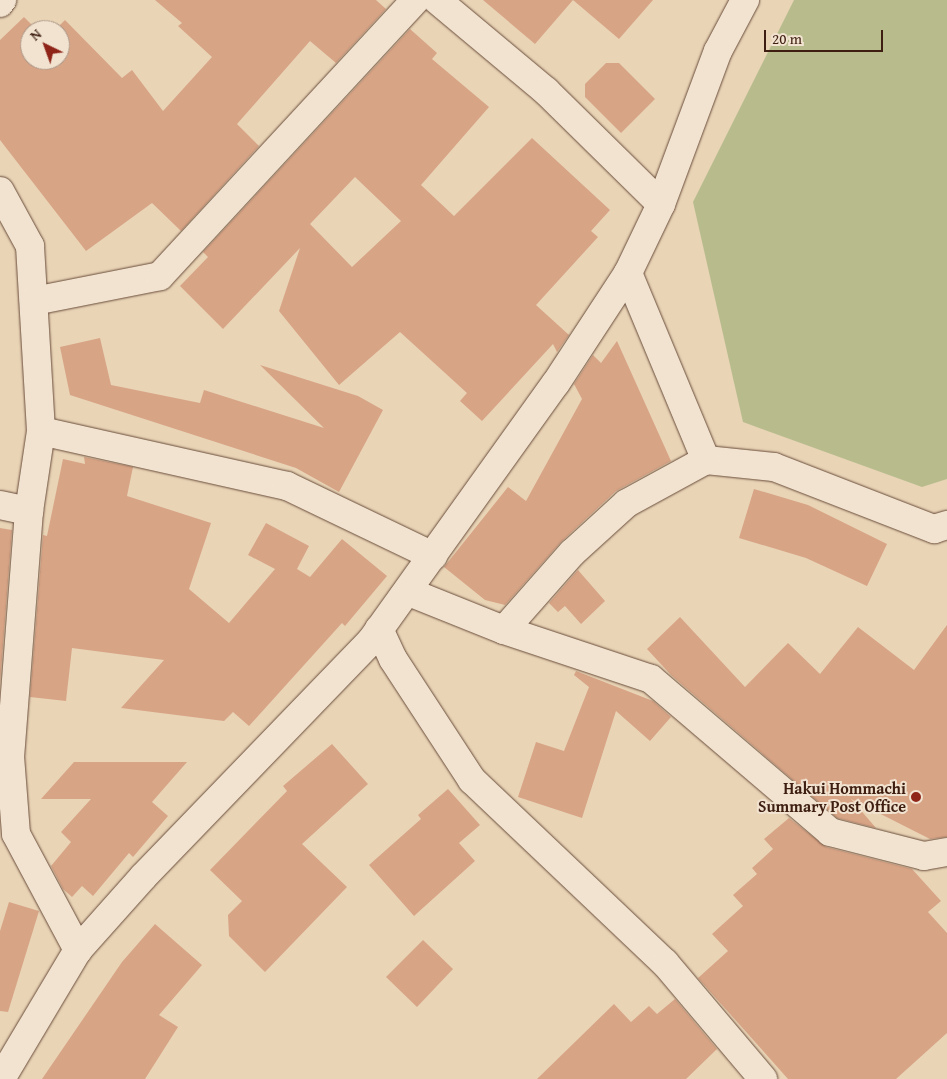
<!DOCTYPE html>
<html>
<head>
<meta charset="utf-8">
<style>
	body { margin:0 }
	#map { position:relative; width:947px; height:1079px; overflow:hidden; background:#e9d4b6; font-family:"Gentium Book Plus",serif }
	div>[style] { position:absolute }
	.green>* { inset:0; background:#b8bc8d }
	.building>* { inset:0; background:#d8a486 }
	.roads { filter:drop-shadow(0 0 1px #694c3a) drop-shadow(0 0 1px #694c3a) }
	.street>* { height:28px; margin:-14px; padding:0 14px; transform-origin:14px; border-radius:14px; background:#f1e3d0 }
	.secondary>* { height:28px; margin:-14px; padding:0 14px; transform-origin:14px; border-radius:14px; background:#f1e3d0 }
	.dots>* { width:14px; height:14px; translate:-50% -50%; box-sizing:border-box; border:2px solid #f1e3d0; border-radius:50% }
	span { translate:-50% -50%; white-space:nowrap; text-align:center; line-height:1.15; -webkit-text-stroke:4px #f1e3d0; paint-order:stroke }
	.poi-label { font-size:16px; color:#3e1e10; font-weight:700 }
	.right { translate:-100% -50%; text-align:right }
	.north { position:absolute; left:20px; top:20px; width:50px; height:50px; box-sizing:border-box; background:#f1e3d0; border:1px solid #a99483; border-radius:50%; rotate:318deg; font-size:14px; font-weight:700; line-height:20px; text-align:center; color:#3e1e10 }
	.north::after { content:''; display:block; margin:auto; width:18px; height:22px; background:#8f2418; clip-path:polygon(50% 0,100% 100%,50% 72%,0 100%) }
	.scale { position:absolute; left:764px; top:30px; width:119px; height:22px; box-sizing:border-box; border:2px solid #3e1e10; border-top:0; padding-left:6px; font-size:15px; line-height:18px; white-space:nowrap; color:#3e1e10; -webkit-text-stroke:4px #f1e3d0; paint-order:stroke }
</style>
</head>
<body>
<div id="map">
	<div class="green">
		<div style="clip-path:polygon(794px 0,947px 0,947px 479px,922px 487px,743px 422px,693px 202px)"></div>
	</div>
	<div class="building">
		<div style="clip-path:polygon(155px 0,376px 0,386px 9px,336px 63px,310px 41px,237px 124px,259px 146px,181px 231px,152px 203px,86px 251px,0 140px,0 40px,24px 17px,37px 30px,30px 30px,30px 60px,60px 60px,60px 30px,55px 30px,65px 20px,122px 78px,132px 70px,163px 111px,212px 57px,178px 26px,182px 23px)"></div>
		<div style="clip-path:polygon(483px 0,573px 0,535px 44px)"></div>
		<div style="clip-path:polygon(573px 0,653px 0,619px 39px)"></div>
		<div style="clip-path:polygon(evenodd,410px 29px,437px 53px,432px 59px,489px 107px,421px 185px,454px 216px,532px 138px,610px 210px,591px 231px,598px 237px,536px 305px,569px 335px,557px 352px,553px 344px,482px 421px,460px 401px,467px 393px,400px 332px,339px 385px,279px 311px,300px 248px,223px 329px,180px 286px,208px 257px,203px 252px,410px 29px,355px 177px,401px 221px,352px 267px,310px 224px,355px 177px)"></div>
		<div style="clip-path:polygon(606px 63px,619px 63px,655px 99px,621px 133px,585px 97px,585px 84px)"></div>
		<div style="clip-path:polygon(100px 338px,111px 385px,200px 403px,204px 390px,324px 428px,260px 365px,358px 396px,383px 410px,339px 492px,296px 468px,70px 395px,60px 347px)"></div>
		<div style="clip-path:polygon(617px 341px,671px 461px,616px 491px,561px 542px,505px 605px,485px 600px,444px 567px,508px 487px,526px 501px,582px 399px,574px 384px,593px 355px,601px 363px)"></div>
		<div style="clip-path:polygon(84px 457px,133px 467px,127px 496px,211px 523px,189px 589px,229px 623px,275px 569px,248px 555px,266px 523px,309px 546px,297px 569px,310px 577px,342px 539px,387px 576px,345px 626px,342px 623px,249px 726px,233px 712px,224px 721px,121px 708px,164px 660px,72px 648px,66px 701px,30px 697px,43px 535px,47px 536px,63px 459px,85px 464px)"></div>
		<div style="clip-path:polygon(754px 489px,808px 505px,887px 544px,867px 586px,806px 558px,739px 538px)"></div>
		<div style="clip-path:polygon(0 528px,12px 530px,0 683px)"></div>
		<div style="clip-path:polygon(578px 570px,605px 601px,581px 624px,565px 606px,558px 612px,549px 603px)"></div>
		<div style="clip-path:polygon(680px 617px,745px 687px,788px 643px,820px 674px,858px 627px,914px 670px,947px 625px,947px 837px,930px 839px,851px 799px,876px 828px,837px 818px,671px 675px,647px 649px)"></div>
		<div style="clip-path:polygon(576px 671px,653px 701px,671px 717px,650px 741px,616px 711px,582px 818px,518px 797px,536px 742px,564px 751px,589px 687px,574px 675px)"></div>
		<div style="clip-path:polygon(332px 744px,368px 784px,302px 844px,347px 887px,265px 972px,229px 936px,228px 915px,242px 901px,210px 870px,287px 791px,283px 786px)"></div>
		<div style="clip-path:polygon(74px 762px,187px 762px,152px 802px,168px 816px,133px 857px,129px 853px,93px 896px,82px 886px,72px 897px,63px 889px,51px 866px,71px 842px,61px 832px,91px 799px,41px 799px)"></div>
		<div style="clip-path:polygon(448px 789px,480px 825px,459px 843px,475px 861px,414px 916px,369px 865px,421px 819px,418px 815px)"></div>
		<div style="clip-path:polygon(789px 818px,826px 847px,912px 869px,941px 901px,928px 912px,947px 933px,947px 1033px,896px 1079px,788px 1079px,698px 978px,728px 951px,712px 934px,743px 906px,733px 895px,757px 874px,752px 868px,773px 849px,764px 839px)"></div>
		<div style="clip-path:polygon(9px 902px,39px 911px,8px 1012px,0 1011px,0 931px)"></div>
		<div style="clip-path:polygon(155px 924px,202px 965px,159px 1015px,178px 1027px,145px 1079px,42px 1079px,122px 962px)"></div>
		<div style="clip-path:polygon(423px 940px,453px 969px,417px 1007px,386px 977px)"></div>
		<div style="clip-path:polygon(675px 999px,717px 1049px,686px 1079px,537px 1079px,614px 1004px,631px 1022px,649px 1006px,657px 1014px)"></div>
	</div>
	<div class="roads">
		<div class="street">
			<div style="left:437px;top:0;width:142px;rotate:39.9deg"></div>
			<div style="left:546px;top:91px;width:161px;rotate:44.5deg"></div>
			<div style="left:0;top:3px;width:4px;rotate:-56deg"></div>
			<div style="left:0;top:191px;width:63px;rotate:61.4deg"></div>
			<div style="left:30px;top:246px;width:185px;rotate:86.6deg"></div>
			<div style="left:41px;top:431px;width:81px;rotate:98.5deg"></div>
			<div style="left:29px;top:511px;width:246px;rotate:94.4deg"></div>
			<div style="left:10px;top:756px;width:78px;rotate:85.6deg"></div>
			<div style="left:16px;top:834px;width:132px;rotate:61.9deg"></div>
			<div style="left:628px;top:273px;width:203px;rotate:67.4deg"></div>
			<div style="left:706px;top:460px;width:68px;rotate:5.9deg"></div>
			<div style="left:774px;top:467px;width:172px;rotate:21.2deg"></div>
			<div style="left:934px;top:529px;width:14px;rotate:-17deg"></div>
			<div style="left:34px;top:301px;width:128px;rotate:-11.2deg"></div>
			<div style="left:160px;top:276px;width:376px;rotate:-47.2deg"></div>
			<div style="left:41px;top:431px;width:252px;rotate:12.6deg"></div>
			<div style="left:287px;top:486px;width:162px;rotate:25.6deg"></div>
			<div style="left:0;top:505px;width:30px;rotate:12deg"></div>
			<div style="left:409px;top:592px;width:102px;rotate:21.8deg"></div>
			<div style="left:504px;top:630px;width:155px;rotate:18.4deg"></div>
			<div style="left:651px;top:679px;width:235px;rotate:40.5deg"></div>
			<div style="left:830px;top:832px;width:97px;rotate:14.3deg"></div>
			<div style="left:924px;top:856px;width:23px;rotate:-10deg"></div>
			<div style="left:379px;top:629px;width:33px;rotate:65deg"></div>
			<div style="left:393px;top:659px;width:145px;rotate:56.9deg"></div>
			<div style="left:472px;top:780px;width:266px;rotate:43.5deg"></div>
			<div style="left:665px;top:963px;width:152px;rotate:49.8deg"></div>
			<div style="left:504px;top:630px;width:103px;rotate:-48.6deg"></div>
			<div style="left:572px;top:553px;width:74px;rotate:-42.3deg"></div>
			<div style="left:627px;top:503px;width:90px;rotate:-28.6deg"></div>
		</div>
		<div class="secondary">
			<div style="left:1px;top:1079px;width:150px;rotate:-59.2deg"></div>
			<div style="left:78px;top:950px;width:98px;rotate:-48.3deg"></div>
			<div style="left:143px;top:877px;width:328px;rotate:-46deg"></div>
			<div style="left:371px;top:641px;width:317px;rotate:-54.4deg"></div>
			<div style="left:556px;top:383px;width:131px;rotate:-56.8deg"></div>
			<div style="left:628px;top:273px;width:76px;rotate:-64.4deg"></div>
			<div style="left:661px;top:204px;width:163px;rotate:-69.6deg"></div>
			<div style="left:718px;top:51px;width:58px;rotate:-62.1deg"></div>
		</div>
	</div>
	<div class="dots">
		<div style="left:916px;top:797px;background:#8f2418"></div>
	</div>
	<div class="poi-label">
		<span class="right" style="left:906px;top:797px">Hakui Hommachi<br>Summary Post Office</span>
	</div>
	<div class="north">N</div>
	<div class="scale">20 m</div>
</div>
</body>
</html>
